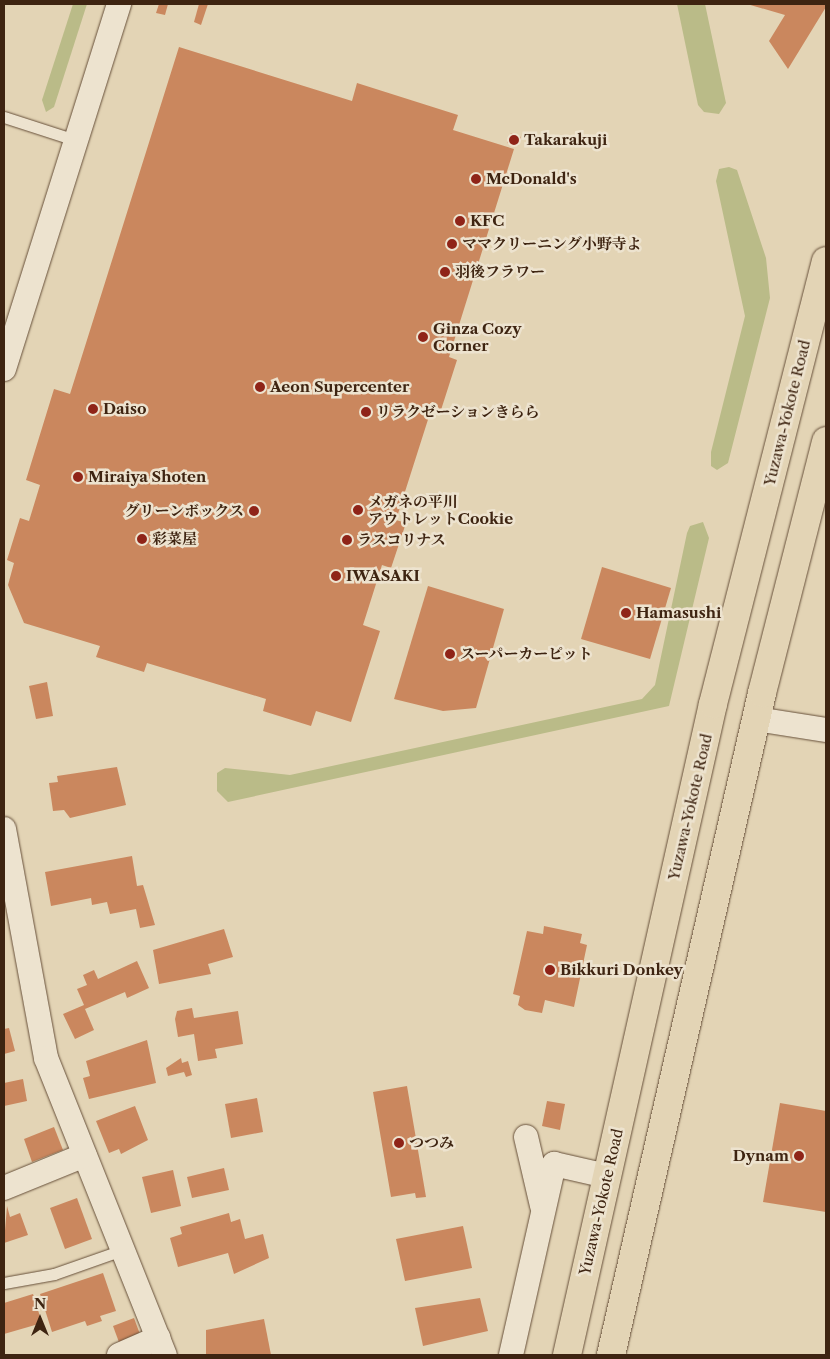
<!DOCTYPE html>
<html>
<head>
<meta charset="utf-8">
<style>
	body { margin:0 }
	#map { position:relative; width:830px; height:1359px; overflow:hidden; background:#e3d4b5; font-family:"Libre Caslon Text","Noto Serif JP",serif }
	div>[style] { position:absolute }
	.green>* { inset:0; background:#babb88 }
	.building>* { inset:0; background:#ca875e }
	.roads { filter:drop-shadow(0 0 1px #67503a) drop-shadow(0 0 1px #67503a) }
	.service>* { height:11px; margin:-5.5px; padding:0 5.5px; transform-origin:5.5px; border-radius:5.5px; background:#ede3cf }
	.minor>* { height:24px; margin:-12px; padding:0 12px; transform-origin:12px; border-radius:12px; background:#ede3cf }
	.trunk>* { height:28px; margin:-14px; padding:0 14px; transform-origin:14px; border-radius:14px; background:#e3d4b5 }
	.dots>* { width:14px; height:14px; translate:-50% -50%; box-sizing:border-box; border:2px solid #ede3cf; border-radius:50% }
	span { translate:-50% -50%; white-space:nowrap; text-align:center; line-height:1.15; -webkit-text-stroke:5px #ede3cf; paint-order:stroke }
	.poi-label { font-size:15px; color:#3e2411; font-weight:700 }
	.left { translate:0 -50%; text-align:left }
	.right { translate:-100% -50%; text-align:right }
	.street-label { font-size:15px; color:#3e2411 }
	.frame { position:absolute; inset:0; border:5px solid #3e2411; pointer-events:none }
	.north { position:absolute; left:15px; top:1294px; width:50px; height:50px; -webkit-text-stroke:4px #ede3cf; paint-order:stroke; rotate:0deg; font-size:14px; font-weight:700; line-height:20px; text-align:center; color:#3e2411 }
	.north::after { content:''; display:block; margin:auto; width:18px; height:22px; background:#3e2411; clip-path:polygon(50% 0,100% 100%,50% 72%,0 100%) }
</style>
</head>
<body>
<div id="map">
	<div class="green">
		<div style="clip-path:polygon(73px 4px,87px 4px,54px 107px,46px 112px,42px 100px)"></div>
		<div style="clip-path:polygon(677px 4px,705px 4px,726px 103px,719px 114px,704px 112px,698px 105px)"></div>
		<div style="clip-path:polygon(729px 167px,737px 170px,766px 258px,770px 298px,728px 463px,717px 470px,711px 466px,711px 452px,745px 316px,716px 181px,719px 169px)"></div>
		<div style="clip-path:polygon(703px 522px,709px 538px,669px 706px,228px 802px,217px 791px,217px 773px,225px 768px,290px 775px,642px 699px,655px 685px,687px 533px,690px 526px)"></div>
	</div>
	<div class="building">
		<div style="clip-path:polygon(159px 4px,168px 4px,165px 15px,156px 13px)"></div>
		<div style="clip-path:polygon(199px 4px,208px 4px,201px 25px,194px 22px)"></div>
		<div style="clip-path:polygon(747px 4px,826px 4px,826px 7px,788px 69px,769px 41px,785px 15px)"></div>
		<div style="clip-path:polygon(179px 47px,352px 101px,357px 83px,458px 115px,453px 130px,514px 149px,449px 357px,457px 360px,441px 410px,432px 407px,396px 520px,406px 523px,391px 568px,382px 565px,363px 625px,380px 631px,351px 722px,316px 711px,311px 726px,263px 711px,266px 699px,147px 663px,144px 672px,96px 657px,100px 646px,24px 623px,8px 585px,14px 563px,7px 560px,20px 518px,29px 521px,40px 485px,26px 480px,54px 389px,70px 394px)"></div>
		<div style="clip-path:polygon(511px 133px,521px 137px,518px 146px,507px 143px)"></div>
		<div style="clip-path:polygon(602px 567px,671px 588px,650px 659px,581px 639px)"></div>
		<div style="clip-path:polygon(428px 586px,504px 609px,476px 708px,443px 711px,394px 699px)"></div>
		<div style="clip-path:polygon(47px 682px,53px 716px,36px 719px,29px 686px)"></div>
		<div style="clip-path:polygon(117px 767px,126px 805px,70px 818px,64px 810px,53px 811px,49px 783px,58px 782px,57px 776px)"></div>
		<div style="clip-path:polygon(132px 856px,137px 886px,143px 885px,155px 925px,140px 928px,136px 909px,110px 914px,107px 902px,92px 905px,91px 898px,51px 906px,45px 872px)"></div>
		<div style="clip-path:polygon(544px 926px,582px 934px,580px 943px,587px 945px,574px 1007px,545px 1000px,542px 1013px,525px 1010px,518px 1005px,520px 996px,513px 994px,527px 931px,543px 934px)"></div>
		<div style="clip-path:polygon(224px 929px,233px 957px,208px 964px,211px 974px,159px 984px,153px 950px)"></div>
		<div style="clip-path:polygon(137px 961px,149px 988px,127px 998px,125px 992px,85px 1009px,94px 1030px,75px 1039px,63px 1014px,84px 1005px,77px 989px,87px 985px,83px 975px,94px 970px,98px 979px)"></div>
		<div style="clip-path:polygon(192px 1008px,194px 1018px,238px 1011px,243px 1044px,215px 1049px,217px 1058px,198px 1061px,194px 1034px,178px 1037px,175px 1019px,177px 1011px)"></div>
		<div style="clip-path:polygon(9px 1028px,15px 1051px,4px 1054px,4px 1029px)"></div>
		<div style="clip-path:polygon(147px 1040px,156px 1083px,89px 1099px,83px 1078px,90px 1076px,86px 1061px)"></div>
		<div style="clip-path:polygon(181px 1058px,182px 1063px,188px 1061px,192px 1075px,186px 1077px,184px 1072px,168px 1076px,166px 1068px)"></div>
		<div style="clip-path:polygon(23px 1079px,27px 1101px,4px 1106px,4px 1083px)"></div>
		<div style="clip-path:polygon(407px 1086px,426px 1197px,416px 1198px,415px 1193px,391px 1197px,373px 1092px)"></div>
		<div style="clip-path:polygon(257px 1098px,263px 1132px,231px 1138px,225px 1104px)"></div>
		<div style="clip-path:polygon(547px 1101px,565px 1104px,560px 1130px,542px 1126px)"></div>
		<div style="clip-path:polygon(780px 1103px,826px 1111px,826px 1212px,763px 1202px)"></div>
		<div style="clip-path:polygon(135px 1106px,148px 1140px,121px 1154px,119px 1149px,109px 1153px,96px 1121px)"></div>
		<div style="clip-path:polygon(54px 1127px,63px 1150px,32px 1162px,24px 1139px)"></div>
		<div style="clip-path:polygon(224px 1168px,229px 1190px,192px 1198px,187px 1177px)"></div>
		<div style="clip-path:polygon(173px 1170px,181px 1206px,151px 1213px,142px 1177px)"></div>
		<div style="clip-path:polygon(77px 1198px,92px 1239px,65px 1249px,50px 1208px)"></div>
		<div style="clip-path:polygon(7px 1206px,10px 1217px,20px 1213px,28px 1235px,4px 1243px)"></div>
		<div style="clip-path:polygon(229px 1213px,231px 1222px,240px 1219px,245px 1239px,263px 1234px,269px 1258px,234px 1274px,228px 1253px,178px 1267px,170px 1238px,182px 1234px,180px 1227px)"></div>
		<div style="clip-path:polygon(463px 1226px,472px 1268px,405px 1281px,396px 1239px)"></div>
		<div style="clip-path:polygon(103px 1273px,116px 1311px,100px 1316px,102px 1321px,87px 1326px,85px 1321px,52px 1332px,40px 1294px)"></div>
		<div style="clip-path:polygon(33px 1294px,42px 1323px,4px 1334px,4px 1303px)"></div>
		<div style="clip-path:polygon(480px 1298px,488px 1331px,423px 1346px,415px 1308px)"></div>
		<div style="clip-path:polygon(134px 1318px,141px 1337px,120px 1345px,113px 1326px)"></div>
		<div style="clip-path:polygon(264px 1319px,271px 1355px,206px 1355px,206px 1330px)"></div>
	</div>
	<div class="roads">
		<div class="service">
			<div style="left:4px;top:117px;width:78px;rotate:18deg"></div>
			<div style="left:4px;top:1283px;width:51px;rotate:-10.2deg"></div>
			<div style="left:54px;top:1274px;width:75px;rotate:-19.4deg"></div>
		</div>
		<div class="minor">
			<div style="left:4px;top:369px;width:383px;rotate:-72.5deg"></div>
			<div style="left:756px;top:719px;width:71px;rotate:8.9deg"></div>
			<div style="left:4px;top:829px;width:233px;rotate:79.6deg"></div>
			<div style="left:46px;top:1058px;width:320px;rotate:68.2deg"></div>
			<div style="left:526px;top:1137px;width:71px;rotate:76.9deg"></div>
			<div style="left:4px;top:1188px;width:87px;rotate:-22.2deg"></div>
			<div style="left:119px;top:1355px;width:43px;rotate:-23.6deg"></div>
			<div style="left:511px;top:1355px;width:196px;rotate:-77.3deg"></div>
			<div style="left:554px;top:1164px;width:54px;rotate:12.8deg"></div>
		</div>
		<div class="trunk">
			<div style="left:567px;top:1355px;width:667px;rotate:-77.36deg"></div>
			<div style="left:713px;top:704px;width:457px;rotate:-75.7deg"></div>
			<div style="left:611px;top:1355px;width:679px;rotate:-77.15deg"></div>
			<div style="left:762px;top:693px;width:260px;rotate:-75.7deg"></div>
		</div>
	</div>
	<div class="dots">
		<div style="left:514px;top:140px;background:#8f2418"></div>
		<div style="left:476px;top:179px;background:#8f2418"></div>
		<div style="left:460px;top:221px;background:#8f2418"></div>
		<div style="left:452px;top:244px;background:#8f2418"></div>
		<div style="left:445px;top:272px;background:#8f2418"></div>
		<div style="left:423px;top:337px;background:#8f2418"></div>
		<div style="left:260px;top:387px;background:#8f2418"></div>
		<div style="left:93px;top:409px;background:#8f2418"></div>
		<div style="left:366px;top:412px;background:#8f2418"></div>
		<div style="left:78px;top:477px;background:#8f2418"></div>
		<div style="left:358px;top:510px;background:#8f2418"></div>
		<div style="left:254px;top:511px;background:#8f2418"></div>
		<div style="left:142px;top:539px;background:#8f2418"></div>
		<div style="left:347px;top:540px;background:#8f2418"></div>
		<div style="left:336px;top:576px;background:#8f2418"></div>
		<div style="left:626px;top:613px;background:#8f2418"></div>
		<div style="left:450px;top:654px;background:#8f2418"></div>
		<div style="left:550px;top:970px;background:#8f2418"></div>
		<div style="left:399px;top:1143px;background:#8f2418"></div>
		<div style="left:799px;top:1156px;background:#8f2418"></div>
	</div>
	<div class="poi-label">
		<span class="left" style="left:524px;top:140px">Takarakuji</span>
		<span class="left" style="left:486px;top:179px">McDonald's</span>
		<span class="left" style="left:470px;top:221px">KFC</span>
		<span class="left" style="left:462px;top:244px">ママクリーニング小野寺よ</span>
		<span class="left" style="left:455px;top:272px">羽後フラワー</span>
		<span class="left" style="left:433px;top:337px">Ginza Cozy<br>Corner</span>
		<span class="left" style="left:270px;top:387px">Aeon Supercenter</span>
		<span class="left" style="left:103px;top:409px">Daiso</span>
		<span class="left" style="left:376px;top:412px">リラクゼーションきらら</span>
		<span class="left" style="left:88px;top:477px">Miraiya Shoten</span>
		<span class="left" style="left:368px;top:510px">メガネの平川<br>アウトレットCookie</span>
		<span class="right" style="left:244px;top:511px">グリーンボックス</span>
		<span class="left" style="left:152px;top:539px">彩菜屋</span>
		<span class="left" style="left:357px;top:540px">ラスコリナス</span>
		<span class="left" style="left:346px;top:576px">IWASAKI</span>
		<span class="left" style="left:636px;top:613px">Hamasushi</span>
		<span class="left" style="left:460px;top:654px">スーパーカーピット</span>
		<span class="left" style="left:560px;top:970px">Bikkuri Donkey</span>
		<span class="left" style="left:409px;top:1143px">つつみ</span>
		<span class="right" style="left:789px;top:1156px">Dynam</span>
	</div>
	<div class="street-label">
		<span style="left:787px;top:413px;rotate:-76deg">Yuzawa-Yokote Road</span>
		<span style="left:690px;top:807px;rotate:-77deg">Yuzawa-Yokote Road</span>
		<span style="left:601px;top:1202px;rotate:-77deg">Yuzawa-Yokote Road</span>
	</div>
	<div class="frame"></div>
	<div class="north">N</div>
</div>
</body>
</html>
